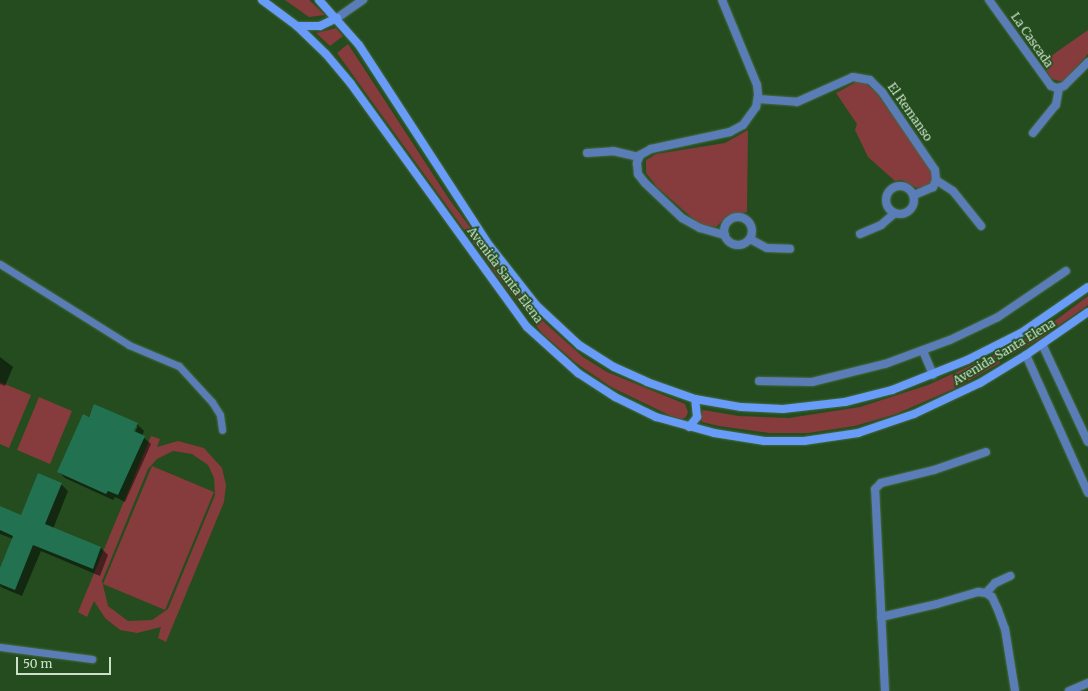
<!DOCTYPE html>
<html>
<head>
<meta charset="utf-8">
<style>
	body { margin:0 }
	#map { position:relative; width:1088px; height:691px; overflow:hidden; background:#244c1e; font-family:Merriweather,serif }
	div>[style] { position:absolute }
	.green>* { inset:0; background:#863b3c }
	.shadow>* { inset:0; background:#0007 }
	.building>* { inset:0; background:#227150 }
	.roads { filter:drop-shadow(0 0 1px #456a40) drop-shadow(0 0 1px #456a40) }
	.lane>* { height:7px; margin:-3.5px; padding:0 3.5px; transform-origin:3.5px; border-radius:3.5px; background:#5b7db7 }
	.street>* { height:8px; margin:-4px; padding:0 4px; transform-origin:4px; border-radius:4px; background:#5b7db7 }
	.street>.ring { margin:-4px; padding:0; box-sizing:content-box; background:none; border:8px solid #5b7db7; border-radius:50% }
	.secondary>* { height:8px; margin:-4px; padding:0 4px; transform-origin:4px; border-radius:4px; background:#689cf8 }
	span { translate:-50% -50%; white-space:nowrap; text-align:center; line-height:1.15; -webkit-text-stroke:3.5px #244c1e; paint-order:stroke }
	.street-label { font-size:12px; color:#cae1c7 }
	.scale { position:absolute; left:16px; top:657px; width:95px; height:18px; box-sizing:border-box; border:2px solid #cae1c7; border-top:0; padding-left:5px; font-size:12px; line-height:14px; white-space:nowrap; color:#cae1c7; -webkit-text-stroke:3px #244c1e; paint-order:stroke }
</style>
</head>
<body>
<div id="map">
	<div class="green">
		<div style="clip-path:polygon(285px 0,309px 0,325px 15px,309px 17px)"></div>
		<div style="clip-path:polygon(336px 28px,343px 36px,330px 46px,316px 33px)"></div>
		<div style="clip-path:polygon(1088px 30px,1088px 54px,1063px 82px,1052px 79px,1041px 63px)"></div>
		<div style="clip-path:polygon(348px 44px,449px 199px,519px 293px,545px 323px,583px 357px,607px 372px,685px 404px,688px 412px,686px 417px,682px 419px,671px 416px,611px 387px,576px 363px,542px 333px,496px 274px,337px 53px)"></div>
		<div style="clip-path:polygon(856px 82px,865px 83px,876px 92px,928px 165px,933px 179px,927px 186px,917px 188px,902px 180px,895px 181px,868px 157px,855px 130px,857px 124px,836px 93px)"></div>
		<div style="clip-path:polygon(748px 130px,747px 212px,728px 215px,716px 227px,703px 225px,691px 217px,657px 187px,646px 173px,646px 160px,656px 154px,725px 143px)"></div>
		<div style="clip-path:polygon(1088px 296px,1088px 305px,1039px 339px,1009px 356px,1004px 354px,1005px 349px,1044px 329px)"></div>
		<div style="clip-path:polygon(996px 354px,1000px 363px,958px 387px,896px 414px,855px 426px,808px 433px,770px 433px,719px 426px,702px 422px,700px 417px,703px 410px,739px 416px,789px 418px,860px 407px,928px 385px)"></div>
		<div style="clip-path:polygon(0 382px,31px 395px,9px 448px,0 444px)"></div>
		<div style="clip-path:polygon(39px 397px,72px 411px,50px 464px,17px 450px)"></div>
		<div style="clip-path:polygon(evenodd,151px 436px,160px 439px,157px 447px,178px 441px,204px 448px,222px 468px,226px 485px,224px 502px,166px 642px,158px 638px,161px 627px,137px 633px,120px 630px,105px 618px,94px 601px,87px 617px,78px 612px,151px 436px,173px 451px,192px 454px,208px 465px,214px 478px,215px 495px,168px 609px,152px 620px,128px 621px,108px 606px,102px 581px,148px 469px,157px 459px,173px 451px)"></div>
		<div style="clip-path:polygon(152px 466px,214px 492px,165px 610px,103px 584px)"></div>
	</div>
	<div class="shadow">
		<div style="clip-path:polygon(0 357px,13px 367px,5px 386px,0 384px)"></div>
		<div style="clip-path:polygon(evenodd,95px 405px,137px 424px,144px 431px,142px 436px,151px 444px,125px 502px,115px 497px,113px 500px,65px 478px,58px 471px,95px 405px,136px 426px,138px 426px,133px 436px,131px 436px,136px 426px)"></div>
		<div style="clip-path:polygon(61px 484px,68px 491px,53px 529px,101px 548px,108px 555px,100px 576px,41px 551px,22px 596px,3px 588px,0 586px,0 571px,13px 539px,0 534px,0 507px,22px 516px)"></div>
	</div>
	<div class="building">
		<div style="clip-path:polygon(94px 404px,138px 423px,134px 431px,145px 436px,118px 495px,108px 491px,106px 494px,57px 472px,83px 414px,89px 417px)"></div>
		<div style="clip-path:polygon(38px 473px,62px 483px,45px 524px,101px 547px,93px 569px,33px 545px,15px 590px,0 584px,0 568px,13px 536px,0 530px,0 506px,21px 515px)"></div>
	</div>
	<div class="roads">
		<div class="lane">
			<div style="left:0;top:264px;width:152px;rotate:32.1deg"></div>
			<div style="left:129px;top:345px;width:54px;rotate:22.8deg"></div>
			<div style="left:179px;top:366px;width:49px;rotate:47.5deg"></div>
			<div style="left:212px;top:402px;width:15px;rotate:58deg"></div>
			<div style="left:220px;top:415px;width:15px;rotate:82deg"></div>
			<div style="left:0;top:647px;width:93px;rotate:7.4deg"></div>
		</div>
		<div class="street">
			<div style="left:722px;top:0;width:92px;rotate:67.6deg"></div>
			<div style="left:757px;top:85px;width:10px;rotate:84deg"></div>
			<div style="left:758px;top:95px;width:12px;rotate:99deg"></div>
			<div style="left:756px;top:107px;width:22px;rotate:126deg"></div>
			<div style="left:743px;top:125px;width:15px;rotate:152deg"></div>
			<div style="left:730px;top:132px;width:81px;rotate:167.9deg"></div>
			<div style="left:651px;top:149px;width:13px;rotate:151deg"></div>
			<div style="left:640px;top:155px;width:9px;rotate:111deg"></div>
			<div style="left:637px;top:163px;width:11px;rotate:85deg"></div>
			<div style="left:638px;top:174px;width:11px;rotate:52deg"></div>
			<div style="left:645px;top:183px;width:51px;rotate:43.4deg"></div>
			<div style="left:682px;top:218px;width:21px;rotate:29deg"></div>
			<div style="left:700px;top:228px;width:26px;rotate:16deg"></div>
			<div style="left:989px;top:0;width:106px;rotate:54.2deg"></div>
			<div style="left:1051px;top:86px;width:6px;rotate:18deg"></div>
			<div style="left:1057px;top:88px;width:7px;rotate:-16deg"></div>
			<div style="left:1064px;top:86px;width:34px;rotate:-45deg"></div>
			<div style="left:337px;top:18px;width:32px;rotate:-35deg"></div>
			<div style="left:758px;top:99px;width:39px;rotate:4deg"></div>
			<div style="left:797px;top:102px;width:61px;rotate:-24.1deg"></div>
			<div style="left:853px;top:77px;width:17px;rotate:10deg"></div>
			<div style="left:870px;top:80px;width:17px;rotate:45deg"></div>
			<div style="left:882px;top:92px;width:94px;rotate:55.8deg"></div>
			<div style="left:935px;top:170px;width:10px;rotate:84deg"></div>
			<div style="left:936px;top:180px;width:8px;rotate:113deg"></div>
			<div style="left:933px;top:187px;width:21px;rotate:157deg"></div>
			<div style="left:1033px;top:133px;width:36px;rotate:-51deg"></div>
			<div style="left:1056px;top:105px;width:17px;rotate:-80deg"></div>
			<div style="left:587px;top:153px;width:26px;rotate:-4deg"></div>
			<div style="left:613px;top:151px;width:26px;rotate:13deg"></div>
			<div style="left:936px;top:180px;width:20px;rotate:33deg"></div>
			<div style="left:953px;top:191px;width:45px;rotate:51.3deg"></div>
			<div class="ring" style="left:886px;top:186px;width:20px;height:20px"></div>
			<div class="ring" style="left:724px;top:217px;width:20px;height:20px"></div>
			<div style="left:860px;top:234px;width:23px;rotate:-23deg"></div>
			<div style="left:881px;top:225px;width:18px;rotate:-41deg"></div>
			<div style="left:750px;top:239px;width:19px;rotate:28deg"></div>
			<div style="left:767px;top:248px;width:23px;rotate:2deg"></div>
			<div style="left:1042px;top:344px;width:108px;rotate:64.9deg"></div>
			<div style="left:923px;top:351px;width:26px;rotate:67deg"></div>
			<div style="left:1026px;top:355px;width:151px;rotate:65.8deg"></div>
			<div style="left:759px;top:381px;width:53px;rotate:1.1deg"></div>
			<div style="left:812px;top:382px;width:75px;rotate:-13.9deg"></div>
			<div style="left:885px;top:364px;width:69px;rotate:-20.3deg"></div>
			<div style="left:950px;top:340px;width:53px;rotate:-25.6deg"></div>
			<div style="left:998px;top:317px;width:82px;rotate:-34.1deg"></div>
			<div style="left:986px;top:593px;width:13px;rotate:-48deg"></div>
			<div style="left:995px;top:583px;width:17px;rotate:-25deg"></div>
			<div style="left:881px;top:617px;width:57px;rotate:-13.1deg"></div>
			<div style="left:937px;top:604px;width:43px;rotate:-16.3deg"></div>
			<div style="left:978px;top:592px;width:8px;rotate:7deg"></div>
			<div style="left:986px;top:593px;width:7px;rotate:34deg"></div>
			<div style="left:992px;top:597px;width:14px;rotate:65deg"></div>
			<div style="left:998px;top:610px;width:20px;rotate:70deg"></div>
			<div style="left:1005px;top:629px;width:63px;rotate:80.8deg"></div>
			<div style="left:885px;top:691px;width:202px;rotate:-92.8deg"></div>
			<div style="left:875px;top:489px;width:8px;rotate:-45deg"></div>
			<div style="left:881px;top:483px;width:55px;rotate:-13.8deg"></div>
			<div style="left:934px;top:470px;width:55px;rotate:-19.1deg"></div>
			<div style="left:1069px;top:691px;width:21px;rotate:-23deg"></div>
		</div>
		<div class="secondary">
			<div style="left:262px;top:0;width:44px;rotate:36.6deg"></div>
			<div style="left:297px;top:26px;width:40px;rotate:44deg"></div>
			<div style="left:326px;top:54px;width:39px;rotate:50deg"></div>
			<div style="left:351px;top:84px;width:300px;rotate:54.1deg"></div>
			<div style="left:527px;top:327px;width:69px;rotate:42deg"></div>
			<div style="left:578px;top:373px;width:44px;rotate:33deg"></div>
			<div style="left:615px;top:397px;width:46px;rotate:26deg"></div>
			<div style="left:656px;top:417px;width:60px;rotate:15.4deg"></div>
			<div style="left:714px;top:433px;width:51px;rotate:9.1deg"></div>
			<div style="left:764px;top:441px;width:40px"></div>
			<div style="left:804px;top:441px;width:55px;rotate:-8.4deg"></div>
			<div style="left:858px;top:433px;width:59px;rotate:-18.7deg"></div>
			<div style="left:914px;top:414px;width:73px;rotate:-25.2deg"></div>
			<div style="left:980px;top:383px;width:54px;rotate:-31.3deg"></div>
			<div style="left:1026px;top:355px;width:75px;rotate:-34.7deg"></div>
			<div style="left:319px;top:0;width:60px;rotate:48.4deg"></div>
			<div style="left:359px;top:45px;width:239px;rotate:57deg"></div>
			<div style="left:489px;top:245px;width:76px;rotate:51.9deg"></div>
			<div style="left:536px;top:305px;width:59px;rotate:42.9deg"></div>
			<div style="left:579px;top:345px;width:41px;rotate:32.2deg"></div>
			<div style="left:614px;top:367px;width:36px;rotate:24deg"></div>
			<div style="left:647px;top:382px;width:51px;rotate:19.5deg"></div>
			<div style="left:695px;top:399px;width:47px;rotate:9.9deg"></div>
			<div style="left:741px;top:407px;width:42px;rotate:2.7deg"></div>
			<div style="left:783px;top:409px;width:62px;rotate:-6.4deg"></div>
			<div style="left:845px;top:402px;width:49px;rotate:-14.3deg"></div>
			<div style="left:892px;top:390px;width:81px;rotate:-21.8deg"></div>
			<div style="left:967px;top:360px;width:60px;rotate:-26.6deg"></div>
			<div style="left:1021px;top:333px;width:81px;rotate:-34.5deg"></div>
			<div style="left:297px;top:26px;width:23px"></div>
			<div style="left:320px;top:26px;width:19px;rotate:-25deg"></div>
			<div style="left:689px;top:427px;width:13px;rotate:-51deg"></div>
			<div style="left:697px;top:417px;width:18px;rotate:-96deg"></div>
		</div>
	</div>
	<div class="street-label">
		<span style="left:1032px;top:40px;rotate:55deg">La Cascada</span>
		<span style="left:910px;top:112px;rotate:55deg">El Remanso</span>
		<span style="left:505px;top:275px;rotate:53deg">Avenida Santa Elena</span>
		<span style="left:1004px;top:352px;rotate:-31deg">Avenida Santa Elena</span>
	</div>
	<div class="scale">50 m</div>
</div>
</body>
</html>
